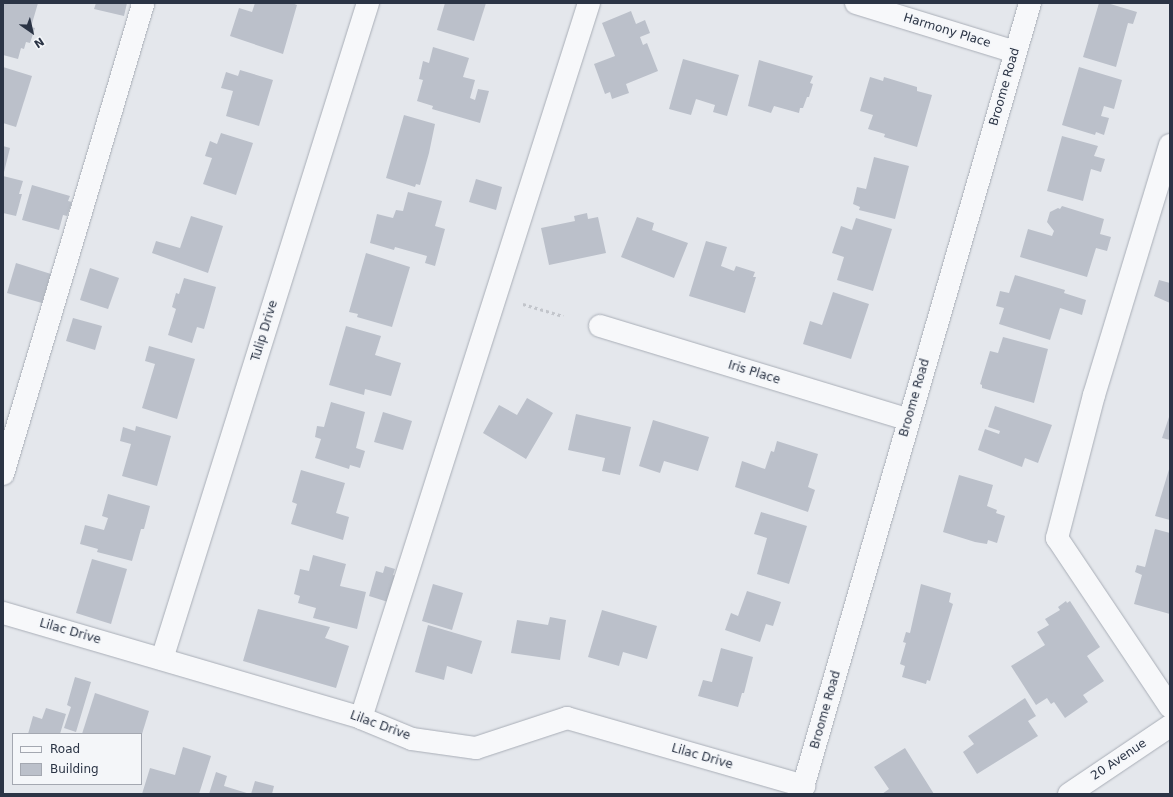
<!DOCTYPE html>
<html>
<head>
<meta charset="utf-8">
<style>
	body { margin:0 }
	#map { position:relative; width:1173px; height:797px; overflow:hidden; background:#e4e7ec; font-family:"DejaVu Sans",sans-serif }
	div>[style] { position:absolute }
	.building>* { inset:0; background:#bbc0ca }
	.path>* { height:2.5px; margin-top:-1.25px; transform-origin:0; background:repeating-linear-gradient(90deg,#c2c5cb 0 3px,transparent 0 6px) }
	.roads { filter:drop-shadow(0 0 1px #a9aeb7) drop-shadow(0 0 1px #a9aeb7) }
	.minor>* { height:22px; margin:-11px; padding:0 11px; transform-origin:11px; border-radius:11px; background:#f7f8fa }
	span { translate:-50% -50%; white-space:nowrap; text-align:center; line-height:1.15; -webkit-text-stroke:3px #f4f6f9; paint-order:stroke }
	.street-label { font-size:12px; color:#2b3445 }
	.frame { position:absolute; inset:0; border:4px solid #2b3445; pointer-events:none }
	.legend { position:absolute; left:12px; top:733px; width:130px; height:52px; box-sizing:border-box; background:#f4f6f9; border:1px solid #a4a8b1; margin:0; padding:5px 7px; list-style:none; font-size:12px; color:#2b3445 }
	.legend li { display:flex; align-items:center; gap:8px; height:20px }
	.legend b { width:20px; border:1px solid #a4a8b1 }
	.north { position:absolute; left:12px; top:12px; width:40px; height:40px; -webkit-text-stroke:3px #f4f6f9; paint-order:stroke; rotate:146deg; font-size:11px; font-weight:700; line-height:16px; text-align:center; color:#2b3445 }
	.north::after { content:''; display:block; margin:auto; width:14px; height:18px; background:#2b3445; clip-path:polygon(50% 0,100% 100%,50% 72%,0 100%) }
</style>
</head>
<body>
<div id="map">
	<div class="building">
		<div style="clip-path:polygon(3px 3px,38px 3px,31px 27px,35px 28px,30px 43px,26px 42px,24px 49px,21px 48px,18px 59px,3px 55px)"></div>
		<div style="clip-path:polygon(96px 3px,127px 3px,124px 16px,94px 9px)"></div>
		<div style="clip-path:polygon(255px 3px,292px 3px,297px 5px,283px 54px,230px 36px,239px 8px,252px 12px)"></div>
		<div style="clip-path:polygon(445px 3px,486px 3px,474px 41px,437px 30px)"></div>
		<div style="clip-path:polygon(1099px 3px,1107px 3px,1137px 12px,1133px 24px,1128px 23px,1116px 67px,1083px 57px)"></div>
		<div style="clip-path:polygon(631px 11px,636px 24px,645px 20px,650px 33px,640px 37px,643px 45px,647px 43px,658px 71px,626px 84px,629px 93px,612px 99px,610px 92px,605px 94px,594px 64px,615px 56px,602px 23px)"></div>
		<div style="clip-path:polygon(433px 47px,469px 58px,463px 77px,475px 80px,470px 98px,475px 100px,478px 89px,489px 91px,480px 123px,432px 109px,433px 106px,417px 101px,423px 80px,419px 79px,423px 61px,429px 63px)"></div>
		<div style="clip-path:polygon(683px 59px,739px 75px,727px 116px,713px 112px,715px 105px,696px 99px,691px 115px,669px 109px)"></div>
		<div style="clip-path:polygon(759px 60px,813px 76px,810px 83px,813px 84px,809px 97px,807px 97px,803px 108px,800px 108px,799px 113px,774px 106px,771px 113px,748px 106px)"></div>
		<div style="clip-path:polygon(3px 67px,32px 76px,16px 127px,3px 123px)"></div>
		<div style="clip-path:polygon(1079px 67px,1122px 80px,1114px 109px,1104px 106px,1101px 116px,1109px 118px,1104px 135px,1096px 132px,1095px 135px,1062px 125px)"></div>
		<div style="clip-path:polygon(240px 70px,273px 80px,259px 126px,226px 116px,233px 91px,221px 88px,226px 72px,238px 76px)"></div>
		<div style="clip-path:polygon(870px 77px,883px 81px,884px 77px,917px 87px,917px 91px,932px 95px,917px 147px,884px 137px,885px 134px,868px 129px,873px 115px,860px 111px)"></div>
		<div style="clip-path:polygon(404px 115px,435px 124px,429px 153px,420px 185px,416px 184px,415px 187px,386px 178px)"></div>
		<div style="clip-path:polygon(221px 133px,253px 143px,236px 195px,203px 184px,212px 158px,205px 156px,210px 141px,217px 144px)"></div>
		<div style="clip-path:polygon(1062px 136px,1098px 146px,1094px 156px,1105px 159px,1101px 172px,1091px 169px,1083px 201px,1047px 191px)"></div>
		<div style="clip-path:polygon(3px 146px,10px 148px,4px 172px,3px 172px)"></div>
		<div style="clip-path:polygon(874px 157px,909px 166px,895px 219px,859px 210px,860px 207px,853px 204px,857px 187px,866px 189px)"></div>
		<div style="clip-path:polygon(3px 176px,23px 181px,19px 194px,22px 194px,16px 216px,3px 213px)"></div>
		<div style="clip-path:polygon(476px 179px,502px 187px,496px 210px,469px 202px)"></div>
		<div style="clip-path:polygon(32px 185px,70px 196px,68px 201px,72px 202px,67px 216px,63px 215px,59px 230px,22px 220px)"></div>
		<div style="clip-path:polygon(408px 192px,442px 201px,435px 226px,445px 229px,435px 266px,425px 263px,427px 256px,395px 247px,394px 250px,370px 243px,377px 214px,393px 218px,396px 210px,403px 211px)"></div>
		<div style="clip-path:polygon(1062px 206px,1104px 219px,1100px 234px,1111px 237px,1107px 251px,1096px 248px,1087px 277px,1020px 257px,1028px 229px,1052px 236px,1054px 231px,1047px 222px,1050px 212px,1058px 208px,1060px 209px)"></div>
		<div style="clip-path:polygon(587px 213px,588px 219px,598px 217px,606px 253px,549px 265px,541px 228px,575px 221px,574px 216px)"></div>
		<div style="clip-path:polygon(191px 216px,223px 226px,208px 273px,152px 253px,156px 241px,180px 248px)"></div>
		<div style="clip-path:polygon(637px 217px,654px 223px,652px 230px,688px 243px,674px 278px,621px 257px)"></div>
		<div style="clip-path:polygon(856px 218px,892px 229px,873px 291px,837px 280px,844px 257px,832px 253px,841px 226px,852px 230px)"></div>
		<div style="clip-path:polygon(706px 241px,727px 247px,721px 266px,734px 271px,736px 266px,755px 272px,753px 277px,756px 277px,745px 313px,689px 296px)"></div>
		<div style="clip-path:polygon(366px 253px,410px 267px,392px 327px,357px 317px,358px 314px,349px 312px)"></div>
		<div style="clip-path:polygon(16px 263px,51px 274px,42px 303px,7px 293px)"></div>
		<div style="clip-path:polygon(90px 268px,119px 278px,108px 309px,80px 300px)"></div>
		<div style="clip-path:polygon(1015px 275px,1065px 290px,1064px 293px,1086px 300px,1082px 315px,1060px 308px,1050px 340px,999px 324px,1004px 308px,996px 306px,1000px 291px,1009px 293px)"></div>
		<div style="clip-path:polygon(184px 278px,216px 287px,204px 329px,197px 327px,192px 343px,168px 335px,176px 309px,172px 307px,176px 293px,179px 294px)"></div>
		<div style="clip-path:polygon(1159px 280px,1170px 283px,1170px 303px,1154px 296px)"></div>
		<div style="clip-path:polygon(833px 292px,869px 304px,851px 359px,803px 344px,810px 321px,822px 325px)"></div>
		<div style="clip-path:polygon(73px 318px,102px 326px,95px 350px,66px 341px)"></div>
		<div style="clip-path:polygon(346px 326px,381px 336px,375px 355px,401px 363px,391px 396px,365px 389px,364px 395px,329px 385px)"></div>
		<div style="clip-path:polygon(1003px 337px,1048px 349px,1034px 403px,982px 388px,982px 385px,980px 384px,990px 351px,998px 353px)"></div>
		<div style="clip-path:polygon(149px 346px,195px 359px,177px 419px,142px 408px,155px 364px,145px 361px)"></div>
		<div style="clip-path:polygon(527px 398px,553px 413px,526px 459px,483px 433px,499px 405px,517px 415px)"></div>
		<div style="clip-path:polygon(331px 402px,365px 412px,356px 448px,365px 451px,360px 468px,350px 465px,349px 469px,315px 458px,321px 439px,315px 437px,317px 426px,324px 427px)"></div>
		<div style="clip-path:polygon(995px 406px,1052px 425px,1038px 463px,1025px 458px,1022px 467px,978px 450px,985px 429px,999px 434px,1000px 431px,988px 427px)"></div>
		<div style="clip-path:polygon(383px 412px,412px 421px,403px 450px,374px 442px)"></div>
		<div style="clip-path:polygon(576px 414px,631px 427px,620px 475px,602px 471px,605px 458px,568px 450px)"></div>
		<div style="clip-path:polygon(1170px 414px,1170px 440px,1162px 438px)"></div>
		<div style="clip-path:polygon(653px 420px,709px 437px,698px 471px,664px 461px,660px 473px,639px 466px)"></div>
		<div style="clip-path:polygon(136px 426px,171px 436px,157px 486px,122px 476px,131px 444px,120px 441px,123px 427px,135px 431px)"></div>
		<div style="clip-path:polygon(777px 441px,818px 454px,808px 487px,815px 490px,808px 512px,735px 487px,742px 461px,765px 469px,771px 451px,774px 452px)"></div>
		<div style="clip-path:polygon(1170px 466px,1170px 520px,1155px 516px)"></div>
		<div style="clip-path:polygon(301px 470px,345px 483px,336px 513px,349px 517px,343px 540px,291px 524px,297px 504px,292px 502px)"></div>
		<div style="clip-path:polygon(959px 475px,993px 485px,987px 506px,997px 510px,996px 513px,1005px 516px,997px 543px,988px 540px,987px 544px,975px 542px,943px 532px)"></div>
		<div style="clip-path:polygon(108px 494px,150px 506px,144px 529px,141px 529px,132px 561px,97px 552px,98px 549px,80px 544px,85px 525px,104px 530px,108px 518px,102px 516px)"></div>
		<div style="clip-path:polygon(761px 512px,807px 526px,789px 584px,757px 574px,767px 538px,754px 534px)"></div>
		<div style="clip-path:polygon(1155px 529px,1170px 533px,1170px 614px,1134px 604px,1142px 575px,1135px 572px,1137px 565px,1145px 567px)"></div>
		<div style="clip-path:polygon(313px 555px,346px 564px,340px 586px,366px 592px,357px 629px,313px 618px,316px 608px,298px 603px,300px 596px,294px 594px,300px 569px,309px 571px)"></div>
		<div style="clip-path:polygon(92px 559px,127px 569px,111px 624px,76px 613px)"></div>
		<div style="clip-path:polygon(385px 566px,395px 569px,393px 575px,396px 576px,388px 602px,369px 596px,376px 571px,383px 573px)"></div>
		<div style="clip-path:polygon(433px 584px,463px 593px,452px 630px,422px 621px)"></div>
		<div style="clip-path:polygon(921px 584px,951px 593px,949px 602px,953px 604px,930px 681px,927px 680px,926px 684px,902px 677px,905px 666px,900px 664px,906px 643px,903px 642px,906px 632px,910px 633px)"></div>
		<div style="clip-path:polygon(747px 591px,781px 602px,773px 626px,766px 624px,760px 642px,725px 630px,731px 613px,738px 616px)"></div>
		<div style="clip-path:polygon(1066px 601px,1067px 603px,1070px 601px,1100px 647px,1087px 656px,1104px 681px,1083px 695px,1088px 702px,1065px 718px,1054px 702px,1051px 704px,1047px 698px,1036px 705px,1011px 666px,1045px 645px,1037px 632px,1049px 625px,1045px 619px,1060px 610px,1058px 607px)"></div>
		<div style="clip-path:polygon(258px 609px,330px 627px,325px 638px,349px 646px,336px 688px,243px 661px)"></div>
		<div style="clip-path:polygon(602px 610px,657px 626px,647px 659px,623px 652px,619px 666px,588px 657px)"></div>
		<div style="clip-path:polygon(550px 617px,566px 620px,560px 660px,511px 653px,517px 620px,548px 625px)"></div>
		<div style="clip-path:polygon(428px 625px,482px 641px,472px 674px,447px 666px,444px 680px,415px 672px)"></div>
		<div style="clip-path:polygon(721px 648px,753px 657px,744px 693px,742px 693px,738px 707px,698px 696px,703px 680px,712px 682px)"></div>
		<div style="clip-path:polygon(75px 677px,91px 682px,76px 732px,64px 728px,71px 707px,67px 705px)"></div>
		<div style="clip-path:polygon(95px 693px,149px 711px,142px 734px,82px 734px)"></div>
		<div style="clip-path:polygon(1025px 698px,1036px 716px,1028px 721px,1038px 736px,977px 774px,963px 752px,974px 744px,968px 736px)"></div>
		<div style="clip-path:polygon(46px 708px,66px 714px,60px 734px,28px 734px,33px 716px,42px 719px)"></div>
		<div style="clip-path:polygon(183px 747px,211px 756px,199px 794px,142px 794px,150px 768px,175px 775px)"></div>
		<div style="clip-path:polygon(905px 748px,934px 794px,882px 794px,889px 789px,874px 767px)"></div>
		<div style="clip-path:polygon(216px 772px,227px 776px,224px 786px,250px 794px,209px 794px)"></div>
		<div style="clip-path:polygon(255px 781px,274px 786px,272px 794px,251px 794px)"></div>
	</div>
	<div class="path">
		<div style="left:523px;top:304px;width:42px;rotate:16.7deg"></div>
	</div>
	<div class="roads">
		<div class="minor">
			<div style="left:856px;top:3px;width:166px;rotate:17.1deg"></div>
			<div style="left:1170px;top:145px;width:261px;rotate:106.9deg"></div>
			<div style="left:1094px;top:395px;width:148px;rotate:104.5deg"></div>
			<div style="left:1057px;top:538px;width:203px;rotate:56.2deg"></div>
			<div style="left:600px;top:326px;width:323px;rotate:16.9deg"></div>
			<div style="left:3px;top:474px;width:491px;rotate:-73.4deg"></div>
			<div style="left:3px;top:613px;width:373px;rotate:16.3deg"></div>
			<div style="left:361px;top:718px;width:55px;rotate:22.4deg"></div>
			<div style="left:412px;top:739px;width:65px;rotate:8deg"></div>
			<div style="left:476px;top:748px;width:96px;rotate:-18.2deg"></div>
			<div style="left:567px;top:718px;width:247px;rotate:16deg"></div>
			<div style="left:162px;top:659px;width:688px;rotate:-72.57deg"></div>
			<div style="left:361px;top:718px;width:750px;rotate:-72.31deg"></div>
			<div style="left:801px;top:794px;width:823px;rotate:-73.85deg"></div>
			<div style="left:1069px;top:794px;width:122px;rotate:-34deg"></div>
		</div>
	</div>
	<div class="street-label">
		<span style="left:947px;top:31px;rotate:17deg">Harmony Place</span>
		<span style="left:1005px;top:87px;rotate:-74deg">Broome Road</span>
		<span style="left:265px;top:331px;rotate:-73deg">Tulip Drive</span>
		<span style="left:754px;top:373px;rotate:17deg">Iris Place</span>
		<span style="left:915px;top:398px;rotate:-74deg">Broome Road</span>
		<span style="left:70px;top:632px;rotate:16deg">Lilac Drive</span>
		<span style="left:826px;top:710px;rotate:-74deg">Broome Road</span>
		<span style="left:380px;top:726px;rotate:20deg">Lilac Drive</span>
		<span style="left:702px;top:757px;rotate:16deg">Lilac Drive</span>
		<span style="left:1119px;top:760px;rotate:-34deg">20 Avenue</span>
	</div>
	<div class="frame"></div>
	<ul class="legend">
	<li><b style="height:5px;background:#f7f8fa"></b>Road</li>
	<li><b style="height:11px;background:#bbc0ca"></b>Building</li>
	</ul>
	<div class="north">N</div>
</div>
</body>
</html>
